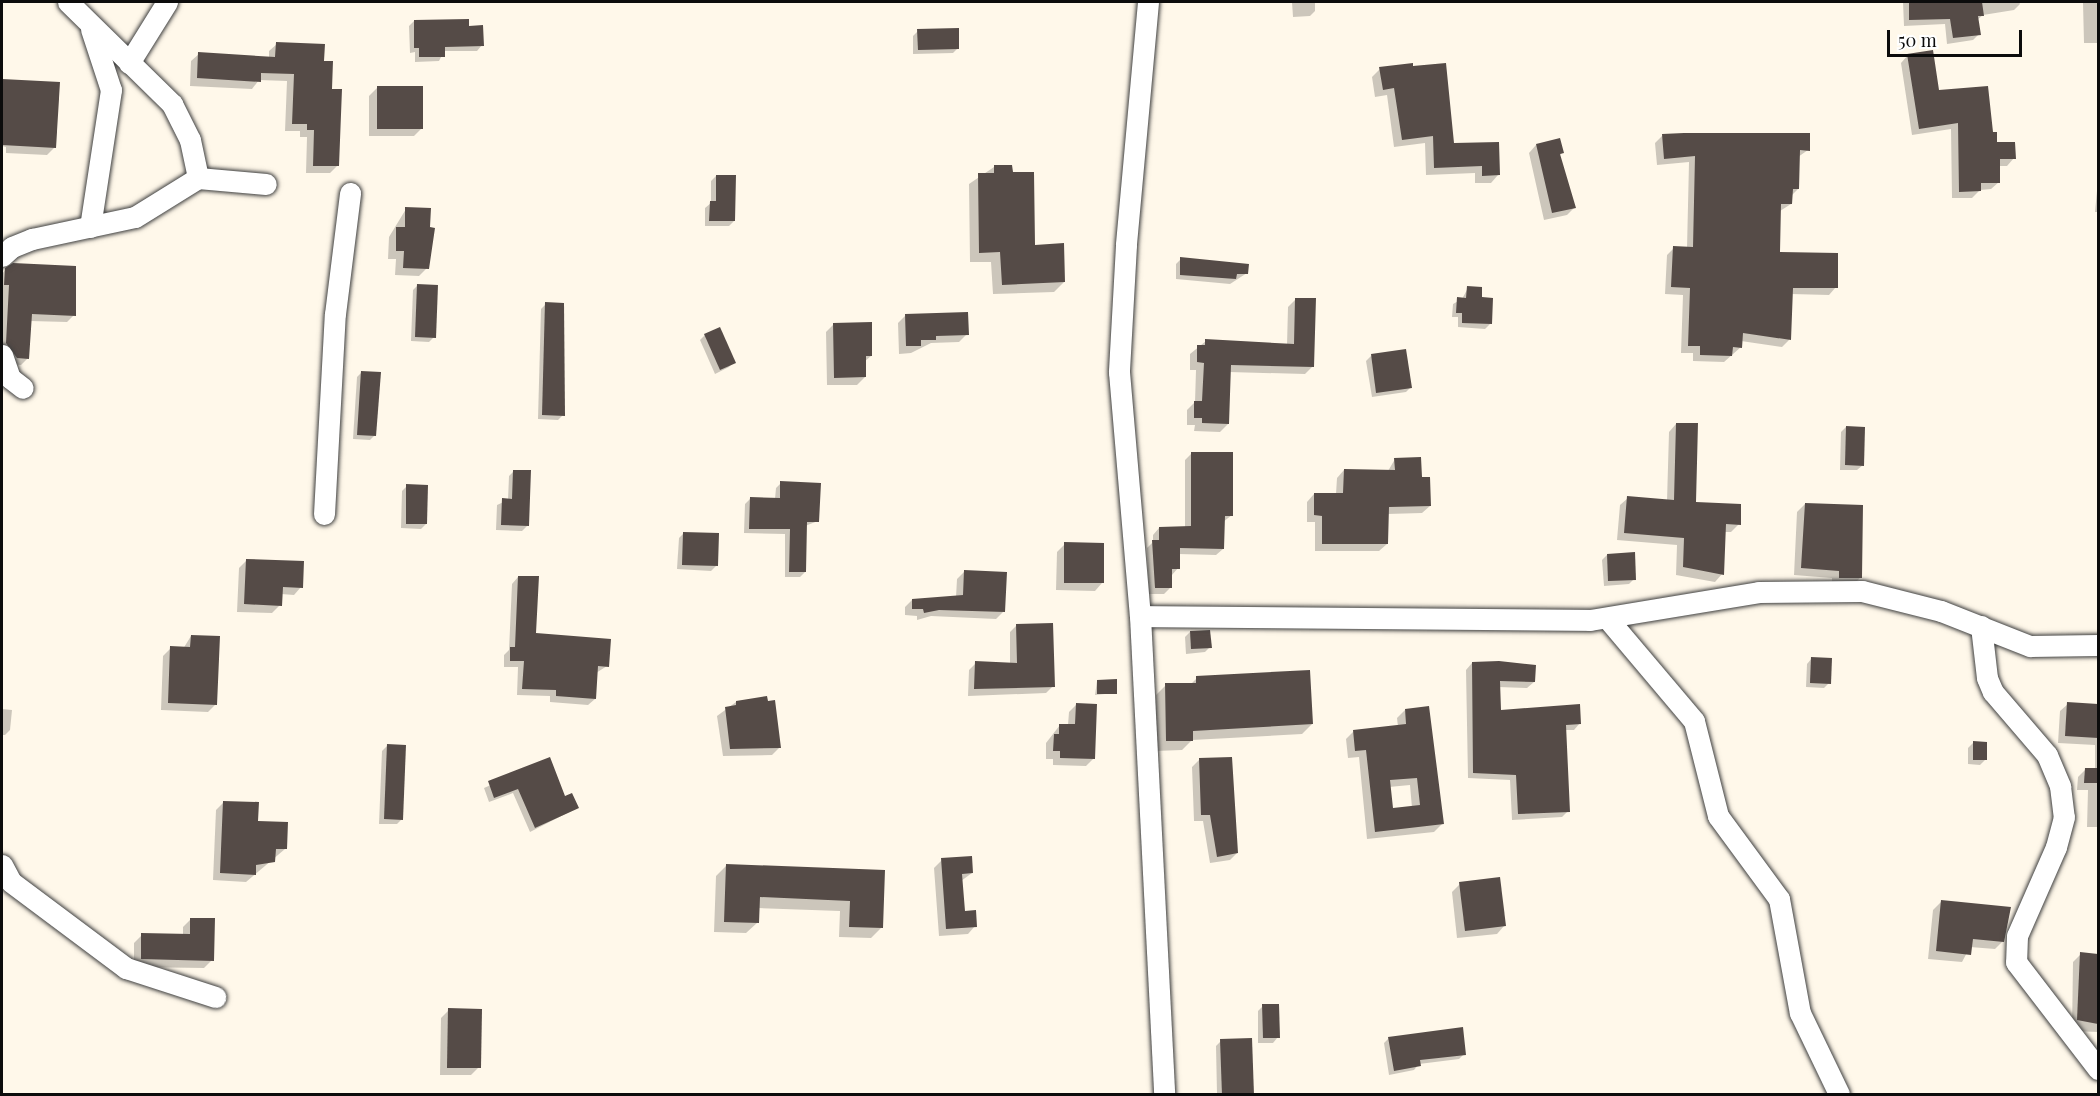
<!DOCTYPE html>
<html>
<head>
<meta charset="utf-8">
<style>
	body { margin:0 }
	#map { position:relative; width:2100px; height:1096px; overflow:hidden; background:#fff8ea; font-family:"Playfair Display",serif }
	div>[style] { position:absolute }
	.shadow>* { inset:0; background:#0003 }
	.building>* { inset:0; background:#554b47 }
	.roads { filter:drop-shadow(0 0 2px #3f3f3f) drop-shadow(0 0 2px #3f3f3f) }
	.street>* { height:21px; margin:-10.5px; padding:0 10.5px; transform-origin:10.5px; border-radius:10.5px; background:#fff }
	span { translate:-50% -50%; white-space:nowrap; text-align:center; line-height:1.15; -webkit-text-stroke:6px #fff; paint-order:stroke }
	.frame { position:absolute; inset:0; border:3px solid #0c0c0c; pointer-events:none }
	.scale { position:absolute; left:1887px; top:30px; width:135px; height:27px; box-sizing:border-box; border:3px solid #0c0c0c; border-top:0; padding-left:8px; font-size:18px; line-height:21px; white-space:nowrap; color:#0c0c0c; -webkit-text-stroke:4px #fff; paint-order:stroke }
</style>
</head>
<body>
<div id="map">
	<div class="shadow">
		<div style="clip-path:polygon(1292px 2px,1315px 2px,1315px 11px,1310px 16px,1293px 17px)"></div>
		<div style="clip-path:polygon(1903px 2px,2019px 2px,2020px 4px,2014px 10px,1983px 15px,1977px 20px,1979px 34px,1973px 40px,1947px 44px,1945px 24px,1904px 26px)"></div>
		<div style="clip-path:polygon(2076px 2px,2098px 2px,2098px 43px,2084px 43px,2083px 3px)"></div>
		<div style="clip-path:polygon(414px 21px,467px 27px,482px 45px,477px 51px,444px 51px,439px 61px,415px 62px,415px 52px,410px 53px,409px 26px)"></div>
		<div style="clip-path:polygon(918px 31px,958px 48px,953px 53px,913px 54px,913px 36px)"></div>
		<div style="clip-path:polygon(277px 44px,322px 63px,330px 90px,337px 166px,330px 173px,306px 173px,307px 137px,300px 137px,300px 131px,285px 131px,287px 81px,259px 80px,252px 89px,190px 86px,191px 61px,199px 54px,269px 58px,269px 51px)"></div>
		<div style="clip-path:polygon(1908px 55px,1938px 92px,1991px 134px,1996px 144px,2014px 158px,2007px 166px,1998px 166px,1999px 182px,1991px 189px,1980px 190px,1972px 198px,1952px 198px,1951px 129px,1912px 135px,1901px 63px)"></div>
		<div style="clip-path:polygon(1380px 69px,1453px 145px,1498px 175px,1491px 183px,1475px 183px,1475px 173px,1426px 175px,1425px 143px,1394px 147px,1387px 95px,1375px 97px,1372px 77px)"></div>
		<div style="clip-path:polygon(2px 81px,58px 84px,55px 147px,47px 155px,6px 153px,6px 147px,2px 146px)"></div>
		<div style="clip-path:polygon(377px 88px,422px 128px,414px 136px,369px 136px,369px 96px)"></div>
		<div style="clip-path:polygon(1662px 136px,1808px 150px,1798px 157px,1798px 189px,1791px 196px,1791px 204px,1780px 211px,1778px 254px,1836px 287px,1829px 295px,1791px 294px,1789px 340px,1782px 347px,1741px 341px,1741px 347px,1724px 362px,1693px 361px,1693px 353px,1681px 353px,1683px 295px,1665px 294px,1667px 255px,1674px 248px,1687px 248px,1689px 162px,1657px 165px,1655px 143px)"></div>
		<div style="clip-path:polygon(1536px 145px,1562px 153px,1559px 156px,1575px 207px,1567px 215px,1544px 220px,1529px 153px)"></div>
		<div style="clip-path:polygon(994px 167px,1033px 246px,1064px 282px,1054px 292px,993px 294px,991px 262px,970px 262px,969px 184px)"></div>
		<div style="clip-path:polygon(716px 176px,734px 221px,729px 226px,705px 226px,705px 208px,711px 203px,711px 181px)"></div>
		<div style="clip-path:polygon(2098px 180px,2098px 212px,2095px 212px)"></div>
		<div style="clip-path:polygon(406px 209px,427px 268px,419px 276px,395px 275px,396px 259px,388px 259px,389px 237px)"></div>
		<div style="clip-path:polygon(1181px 259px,1247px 273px,1230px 284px,1176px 279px,1176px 264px)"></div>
		<div style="clip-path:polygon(6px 269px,74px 315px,67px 322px,30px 321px,28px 358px,21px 365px,10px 364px,2px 353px,2px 274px)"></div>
		<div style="clip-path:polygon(418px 285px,434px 337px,429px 342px,411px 341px,413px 290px)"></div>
		<div style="clip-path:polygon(1468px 288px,1480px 299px,1490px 324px,1485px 329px,1458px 327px,1458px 317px,1452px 317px,1453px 304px,1462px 299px)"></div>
		<div style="clip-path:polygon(1296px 299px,1313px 366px,1305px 374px,1229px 372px,1228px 424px,1220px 432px,1194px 431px,1195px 425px,1187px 425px,1187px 410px,1195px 402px,1196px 370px,1190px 370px,1190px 354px,1206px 341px,1287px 345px,1288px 307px)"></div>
		<div style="clip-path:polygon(546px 304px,563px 415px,558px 420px,538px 419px,541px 309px)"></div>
		<div style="clip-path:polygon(906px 315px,967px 334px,959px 342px,931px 343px,911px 353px,899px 354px,898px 323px)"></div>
		<div style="clip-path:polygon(834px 324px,871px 356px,864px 362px,865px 377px,857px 385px,827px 385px,826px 332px)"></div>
		<div style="clip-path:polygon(705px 335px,734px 362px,729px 367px,715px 374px,700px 340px)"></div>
		<div style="clip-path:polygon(1371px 356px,1411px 387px,1406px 392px,1372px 397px,1366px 361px)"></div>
		<div style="clip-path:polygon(362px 372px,375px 435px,370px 440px,353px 439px,357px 377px)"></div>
		<div style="clip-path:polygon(1676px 424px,1694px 503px,1739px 524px,1731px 532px,1724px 532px,1722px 574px,1715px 582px,1676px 575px,1677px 545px,1617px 540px,1620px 505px,1628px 498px,1667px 501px,1669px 432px)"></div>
		<div style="clip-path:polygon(1846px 427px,1863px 465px,1857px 470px,1840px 470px,1841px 432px)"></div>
		<div style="clip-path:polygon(1191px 454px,1232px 515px,1223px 522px,1223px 549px,1216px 555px,1178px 554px,1178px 568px,1172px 575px,1170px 588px,1164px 594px,1149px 594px,1147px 548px,1153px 542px,1153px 535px,1159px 528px,1185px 528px,1185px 460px)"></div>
		<div style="clip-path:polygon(1395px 459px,1420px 479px,1430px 506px,1422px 513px,1387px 514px,1387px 544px,1379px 551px,1315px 551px,1315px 522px,1307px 522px,1307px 502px,1314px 494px,1336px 494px,1337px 478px,1344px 470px,1388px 471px)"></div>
		<div style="clip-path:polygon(514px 471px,527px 526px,522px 531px,496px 530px,497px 505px,508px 500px,509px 476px)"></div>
		<div style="clip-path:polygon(781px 483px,818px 521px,805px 526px,805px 572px,800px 577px,785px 577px,785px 534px,744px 533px,745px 504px,750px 499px,775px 499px,776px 488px)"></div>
		<div style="clip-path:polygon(407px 486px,426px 524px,421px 529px,401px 528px,402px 491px)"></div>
		<div style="clip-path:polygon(1805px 504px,1860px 578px,1852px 586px,1832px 586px,1832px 578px,1794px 575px,1797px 512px)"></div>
		<div style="clip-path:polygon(684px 533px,716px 566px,711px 571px,677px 569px,679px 538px)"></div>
		<div style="clip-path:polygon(1065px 544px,1102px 583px,1095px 591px,1056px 590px,1057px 552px)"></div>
		<div style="clip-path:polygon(1607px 555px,1634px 579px,1629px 584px,1604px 586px,1602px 560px)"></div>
		<div style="clip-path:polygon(247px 560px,301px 587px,294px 595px,281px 594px,280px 605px,272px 613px,237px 612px,239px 568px)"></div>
		<div style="clip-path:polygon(964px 572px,1003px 612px,996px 619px,931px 616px,917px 620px,917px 616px,905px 615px,905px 607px,912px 600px,956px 597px,957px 579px)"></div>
		<div style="clip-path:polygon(518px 577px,535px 635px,607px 666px,596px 673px,595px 699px,588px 705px,550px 702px,550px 696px,517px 695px,518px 667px,504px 667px,504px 655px,509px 650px,512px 584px)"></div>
		<div style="clip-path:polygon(1017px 625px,1053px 686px,1046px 693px,968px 696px,969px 670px,976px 663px,1010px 664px,1010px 632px)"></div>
		<div style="clip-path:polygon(1190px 632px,1210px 647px,1205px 652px,1186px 654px,1185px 637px)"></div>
		<div style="clip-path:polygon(191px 636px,216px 704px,208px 712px,161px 710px,163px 656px,171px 648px,183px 649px)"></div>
		<div style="clip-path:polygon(1812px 658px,1829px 683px,1824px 688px,1806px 687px,1807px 664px)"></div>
		<div style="clip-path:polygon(1472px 663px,1534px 682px,1527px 688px,1498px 687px,1499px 712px,1580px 723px,1574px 730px,1565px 730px,1568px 811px,1562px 817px,1512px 820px,1510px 780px,1468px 778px,1466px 670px)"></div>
		<div style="clip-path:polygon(1197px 678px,1312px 724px,1302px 734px,1192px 740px,1182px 750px,1156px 751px,1156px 695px,1166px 685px,1190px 685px)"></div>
		<div style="clip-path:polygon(1097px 681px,1115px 693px,1095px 695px)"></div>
		<div style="clip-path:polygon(736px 702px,780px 747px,772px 755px,723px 756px,717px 716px)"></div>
		<div style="clip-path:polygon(1077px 704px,1094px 758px,1086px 766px,1053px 765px,1053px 759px,1046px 759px,1046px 743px,1060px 725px,1068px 725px,1069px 712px)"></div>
		<div style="clip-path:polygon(2068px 704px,2098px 705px,2098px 827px,2087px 827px,2088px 790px,2077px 790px,2078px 777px,2086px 769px,2095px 769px,2095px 745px,2058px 743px,2060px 711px)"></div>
		<div style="clip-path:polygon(2px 709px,12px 710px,10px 730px,5px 735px,2px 735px)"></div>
		<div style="clip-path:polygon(evenodd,1405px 710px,1442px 824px,1434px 832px,1367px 839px,1359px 757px,1348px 758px,1346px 739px,1354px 731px,1398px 727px,1397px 718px,1405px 710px,1410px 785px,1412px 808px,1391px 810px,1389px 787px,1410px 785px)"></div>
		<div style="clip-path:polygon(1973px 743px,1985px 760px,1980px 765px,1968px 764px,1968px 748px)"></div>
		<div style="clip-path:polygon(387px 746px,402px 819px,397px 824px,379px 824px,382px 751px)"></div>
		<div style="clip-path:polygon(549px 759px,564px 798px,577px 808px,530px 832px,513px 793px,489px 802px,484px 788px)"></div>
		<div style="clip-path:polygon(1200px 759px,1237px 853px,1230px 860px,1210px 863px,1203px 821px,1194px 821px,1192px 767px)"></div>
		<div style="clip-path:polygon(224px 802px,256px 822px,285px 849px,246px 882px,213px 880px,216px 810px)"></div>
		<div style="clip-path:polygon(942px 860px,972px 873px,961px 881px,964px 913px,975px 926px,968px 934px,939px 936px,934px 868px)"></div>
		<div style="clip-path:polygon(727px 865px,884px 871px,881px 928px,871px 938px,839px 937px,840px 911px,758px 908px,757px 923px,746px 933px,714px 932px,716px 876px)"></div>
		<div style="clip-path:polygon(1460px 884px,1504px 926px,1497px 934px,1457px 938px,1452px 892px)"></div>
		<div style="clip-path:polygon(1941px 902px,2003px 941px,1995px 949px,1970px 947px,1962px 962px,1928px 959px,1933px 910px)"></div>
		<div style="clip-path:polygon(191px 919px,212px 960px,204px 968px,134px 967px,134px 943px,142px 935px,183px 935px,183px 927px)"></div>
		<div style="clip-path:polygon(2081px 954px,2098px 955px,2098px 1032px,2072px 1031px,2073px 962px)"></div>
		<div style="clip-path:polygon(1263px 1006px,1278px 1037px,1273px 1043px,1258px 1043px,1258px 1011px)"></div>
		<div style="clip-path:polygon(449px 1010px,479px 1067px,471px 1075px,440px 1075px,441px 1018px)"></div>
		<div style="clip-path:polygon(1389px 1038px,1464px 1054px,1459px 1059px,1419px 1064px,1414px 1070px,1389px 1075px,1384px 1043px)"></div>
		<div style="clip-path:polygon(1221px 1041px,1253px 1094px,1217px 1094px,1216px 1046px)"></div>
	</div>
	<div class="building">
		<div style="clip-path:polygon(1909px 2px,1982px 2px,1984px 16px,1978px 16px,1981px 35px,1953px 38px,1950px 19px,1909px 20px)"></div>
		<div style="clip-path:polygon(469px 19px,469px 26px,483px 25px,484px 46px,445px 47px,445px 57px,419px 57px,419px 48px,414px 48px,414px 20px)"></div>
		<div style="clip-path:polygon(959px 28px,959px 49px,918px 50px,917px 29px)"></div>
		<div style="clip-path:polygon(276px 42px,325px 44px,324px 61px,333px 61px,332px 89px,342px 89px,339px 166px,313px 166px,314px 130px,307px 130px,307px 124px,292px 124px,294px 74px,261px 73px,261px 82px,197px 78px,198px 52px,275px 57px)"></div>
		<div style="clip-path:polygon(1933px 50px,1939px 90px,1988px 86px,1993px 132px,1997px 132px,1997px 142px,2015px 142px,2016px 159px,2000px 159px,2000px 183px,1981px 183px,1981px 191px,1959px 192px,1958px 123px,1919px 129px,1907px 54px)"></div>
		<div style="clip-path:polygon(1413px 63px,1413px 66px,1446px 63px,1454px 143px,1499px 142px,1500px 175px,1482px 176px,1482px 166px,1434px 168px,1433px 136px,1402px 140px,1394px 88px,1383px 90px,1379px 67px)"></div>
		<div style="clip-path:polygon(2px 79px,60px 82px,56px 148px,2px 145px)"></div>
		<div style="clip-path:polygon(377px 86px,423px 86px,423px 129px,377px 129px)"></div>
		<div style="clip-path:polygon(1684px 133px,1810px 133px,1810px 151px,1800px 150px,1799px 189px,1793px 189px,1792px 204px,1781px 204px,1780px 252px,1838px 253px,1838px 288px,1793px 288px,1791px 340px,1743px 333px,1742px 348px,1733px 347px,1732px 356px,1700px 355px,1700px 346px,1688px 346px,1690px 288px,1671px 287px,1673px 246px,1693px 247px,1695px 156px,1664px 159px,1662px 134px)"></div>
		<div style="clip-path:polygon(1560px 138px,1564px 153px,1560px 154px,1576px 208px,1552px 213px,1536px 144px)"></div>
		<div style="clip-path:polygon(994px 165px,1012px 165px,1013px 172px,1034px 172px,1035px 245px,1064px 243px,1065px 282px,1002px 285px,1000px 252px,979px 253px,978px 173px,994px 173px)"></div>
		<div style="clip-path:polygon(716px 175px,736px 175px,735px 221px,709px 221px,710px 201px,716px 201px)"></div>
		<div style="clip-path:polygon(405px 207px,431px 208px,430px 227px,435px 228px,429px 269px,403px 268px,404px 251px,396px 251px,396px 227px,405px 227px)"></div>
		<div style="clip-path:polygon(1180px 257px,1249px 264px,1248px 274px,1237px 274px,1236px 279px,1180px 275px)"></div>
		<div style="clip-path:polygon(13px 263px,76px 266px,76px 316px,32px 314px,29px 359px,17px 358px,6px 343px,9px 285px,4px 285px,5px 268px)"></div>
		<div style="clip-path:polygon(417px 284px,438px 285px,436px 338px,415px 337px)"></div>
		<div style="clip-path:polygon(1467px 286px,1482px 287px,1482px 297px,1493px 298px,1492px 324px,1462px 323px,1462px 313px,1456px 313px,1457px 297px,1466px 298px)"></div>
		<div style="clip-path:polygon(1295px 298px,1316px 298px,1314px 367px,1231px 365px,1229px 424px,1202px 423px,1202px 418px,1194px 418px,1194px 401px,1202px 401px,1204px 363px,1197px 362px,1197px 345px,1205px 345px,1205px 339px,1294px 344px)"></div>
		<div style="clip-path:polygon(545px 302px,564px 303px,565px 416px,542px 415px)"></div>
		<div style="clip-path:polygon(968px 312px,969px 335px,936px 336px,936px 340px,921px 340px,921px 346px,906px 346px,905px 314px)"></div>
		<div style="clip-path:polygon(872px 322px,872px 356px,866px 356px,866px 377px,834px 378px,833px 323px)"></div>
		<div style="clip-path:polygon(720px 327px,736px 363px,720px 370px,704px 334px)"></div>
		<div style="clip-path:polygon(1406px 349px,1412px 388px,1376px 393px,1371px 354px)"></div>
		<div style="clip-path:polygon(361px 371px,381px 372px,376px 436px,357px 435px)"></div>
		<div style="clip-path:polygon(1676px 423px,1698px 423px,1696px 502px,1741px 504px,1741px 525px,1726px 524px,1724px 575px,1683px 567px,1684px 538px,1624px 533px,1627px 496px,1674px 500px)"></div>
		<div style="clip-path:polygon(1846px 426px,1865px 427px,1864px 466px,1845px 465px)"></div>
		<div style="clip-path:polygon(1191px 452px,1233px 452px,1233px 516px,1225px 516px,1224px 549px,1180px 548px,1180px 569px,1172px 569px,1172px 588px,1155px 588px,1152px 540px,1159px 540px,1159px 527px,1191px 526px)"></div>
		<div style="clip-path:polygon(1421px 457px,1422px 477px,1430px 477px,1431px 506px,1389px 507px,1388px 544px,1322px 544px,1322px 516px,1314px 515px,1314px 493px,1343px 493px,1344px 469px,1395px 470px,1394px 458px)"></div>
		<div style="clip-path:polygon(513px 470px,531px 470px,529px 526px,501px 525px,502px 498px,512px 499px)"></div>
		<div style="clip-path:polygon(780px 481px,821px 483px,819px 522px,807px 522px,806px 572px,789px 572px,790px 529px,749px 529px,750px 497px,780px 498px)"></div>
		<div style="clip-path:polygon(406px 484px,428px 485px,427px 524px,406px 524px)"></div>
		<div style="clip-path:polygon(1805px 503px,1863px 505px,1862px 578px,1839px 578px,1839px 571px,1801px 568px)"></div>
		<div style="clip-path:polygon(683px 532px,719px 533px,718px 566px,682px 565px)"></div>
		<div style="clip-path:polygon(1064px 542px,1104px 543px,1104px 583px,1064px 583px)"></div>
		<div style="clip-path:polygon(1635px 552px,1636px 580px,1608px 581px,1607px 554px)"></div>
		<div style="clip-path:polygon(246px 559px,304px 561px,303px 588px,283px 587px,282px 606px,244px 604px)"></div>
		<div style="clip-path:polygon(964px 570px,1007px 572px,1005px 612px,939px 610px,924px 613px,923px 609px,912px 609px,912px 599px,963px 595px)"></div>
		<div style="clip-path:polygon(518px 576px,539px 576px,536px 633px,611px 639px,609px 667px,598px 666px,596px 699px,556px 696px,556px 690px,522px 689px,524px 661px,510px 661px,510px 647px,515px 647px)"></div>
		<div style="clip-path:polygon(1053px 623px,1055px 687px,974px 689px,975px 661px,1017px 663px,1016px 624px)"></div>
		<div style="clip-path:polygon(1210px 630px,1212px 648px,1191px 649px,1190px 631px)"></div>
		<div style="clip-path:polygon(191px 635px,220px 636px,217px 705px,168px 703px,170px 646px,190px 647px)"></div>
		<div style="clip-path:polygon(1811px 657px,1832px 658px,1831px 684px,1810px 683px)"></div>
		<div style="clip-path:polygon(1499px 661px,1536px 665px,1535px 682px,1500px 681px,1501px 710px,1580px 704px,1581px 724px,1566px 725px,1570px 812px,1518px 814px,1516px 775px,1473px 773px,1472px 662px)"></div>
		<div style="clip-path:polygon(1310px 670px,1313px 724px,1193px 731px,1193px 741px,1166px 741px,1165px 683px,1196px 683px,1196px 676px)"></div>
		<div style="clip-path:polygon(1117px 679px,1117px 694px,1097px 694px,1097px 680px)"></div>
		<div style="clip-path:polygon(767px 696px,768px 701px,775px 700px,781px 748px,730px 749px,725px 707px,736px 705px,736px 701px)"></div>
		<div style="clip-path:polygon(2067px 702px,2098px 704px,2098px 738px,2065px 736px)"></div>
		<div style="clip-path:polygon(1076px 703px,1097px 704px,1095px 759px,1060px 758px,1060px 751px,1053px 751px,1054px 734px,1059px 734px,1059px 724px,1075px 724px)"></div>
		<div style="clip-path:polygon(evenodd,1429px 706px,1444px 824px,1375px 832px,1366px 750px,1355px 751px,1353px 730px,1406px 724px,1405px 709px,1429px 706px,1417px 778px,1420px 805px,1393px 808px,1390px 780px,1417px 778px)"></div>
		<div style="clip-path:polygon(1973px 741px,1987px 742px,1987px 760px,1973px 760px)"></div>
		<div style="clip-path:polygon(387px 744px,406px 745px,403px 820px,384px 819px)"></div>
		<div style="clip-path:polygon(550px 757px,565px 796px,572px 793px,579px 808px,535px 828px,518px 789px,494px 798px,488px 781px)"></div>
		<div style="clip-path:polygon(1232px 757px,1238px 853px,1217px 857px,1210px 815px,1201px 815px,1199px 758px)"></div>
		<div style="clip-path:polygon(2085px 768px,2098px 768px,2098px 783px,2084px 783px)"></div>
		<div style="clip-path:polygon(223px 801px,259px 802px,258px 821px,288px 822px,287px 849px,276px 849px,275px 862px,256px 865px,256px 875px,220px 873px)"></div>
		<div style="clip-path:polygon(972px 856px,973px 873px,962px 874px,965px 911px,976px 910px,977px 927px,946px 929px,941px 858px)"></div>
		<div style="clip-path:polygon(726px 864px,885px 870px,883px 928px,849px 927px,850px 901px,760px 897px,759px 923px,724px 922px)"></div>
		<div style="clip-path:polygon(1500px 877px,1506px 926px,1465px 931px,1459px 882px)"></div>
		<div style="clip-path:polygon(1941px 900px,2011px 907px,2004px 942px,1973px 939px,1971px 955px,1936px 951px)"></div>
		<div style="clip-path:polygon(190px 918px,215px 918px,214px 961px,141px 959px,141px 933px,190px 934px)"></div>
		<div style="clip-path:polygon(2080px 952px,2098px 954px,2098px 1024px,2077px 1020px)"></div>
		<div style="clip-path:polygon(1262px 1004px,1279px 1004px,1280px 1038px,1263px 1038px)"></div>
		<div style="clip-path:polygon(448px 1008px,482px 1009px,481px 1068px,447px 1068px)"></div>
		<div style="clip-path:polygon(1463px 1027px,1466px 1055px,1420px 1060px,1421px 1066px,1394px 1071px,1388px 1037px)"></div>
		<div style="clip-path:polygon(1252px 1038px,1254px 1095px,1222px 1095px,1220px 1039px)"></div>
	</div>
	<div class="roads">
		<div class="street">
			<div style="left:68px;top:2px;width:146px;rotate:44.4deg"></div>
			<div style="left:172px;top:104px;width:40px;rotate:63.4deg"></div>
			<div style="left:190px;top:140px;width:39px;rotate:78deg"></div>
			<div style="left:1148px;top:2px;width:244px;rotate:95.2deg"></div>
			<div style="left:1126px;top:245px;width:127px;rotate:93.2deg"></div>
			<div style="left:1119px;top:372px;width:245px;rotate:85.1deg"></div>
			<div style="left:1140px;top:616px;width:479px;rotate:87.1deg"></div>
			<div style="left:129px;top:63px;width:72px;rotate:-58.1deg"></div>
			<div style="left:90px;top:227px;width:139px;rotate:-81.3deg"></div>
			<div style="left:111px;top:90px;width:64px;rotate:-108.2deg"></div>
			<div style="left:2px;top:256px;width:13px;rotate:-42deg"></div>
			<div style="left:12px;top:247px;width:22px;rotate:-22deg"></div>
			<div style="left:32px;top:239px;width:105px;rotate:-12.1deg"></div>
			<div style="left:135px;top:217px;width:74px;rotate:-31.8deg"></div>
			<div style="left:198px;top:178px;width:68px;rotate:5deg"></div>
			<div style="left:2px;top:355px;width:24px;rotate:71deg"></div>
			<div style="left:10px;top:378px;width:16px;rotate:38deg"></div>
			<div style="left:324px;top:514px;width:200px;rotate:-86.9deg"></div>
			<div style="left:335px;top:314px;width:122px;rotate:-82.9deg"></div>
			<div style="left:1140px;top:616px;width:450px;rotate:0.5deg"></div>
			<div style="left:1590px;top:620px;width:171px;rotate:-9.4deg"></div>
			<div style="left:1759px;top:592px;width:103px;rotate:-0.6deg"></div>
			<div style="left:1862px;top:591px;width:81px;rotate:14.2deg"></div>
			<div style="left:1941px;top:611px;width:96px;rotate:21.5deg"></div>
			<div style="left:2030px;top:646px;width:68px;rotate:-0.8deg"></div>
			<div style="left:1607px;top:618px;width:135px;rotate:49.8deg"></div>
			<div style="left:1694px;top:721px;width:98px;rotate:75.8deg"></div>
			<div style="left:1718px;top:816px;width:103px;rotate:53.7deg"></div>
			<div style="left:1779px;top:899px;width:116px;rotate:79.6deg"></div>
			<div style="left:1800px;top:1013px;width:90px;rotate:64.3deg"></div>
			<div style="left:1981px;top:626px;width:52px;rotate:83.4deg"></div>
			<div style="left:1987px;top:678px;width:15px;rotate:67deg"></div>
			<div style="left:1993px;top:692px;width:83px;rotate:49.4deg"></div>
			<div style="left:2047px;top:755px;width:34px;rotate:67deg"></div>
			<div style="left:2060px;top:786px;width:31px;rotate:83deg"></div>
			<div style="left:2064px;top:817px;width:31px;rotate:105deg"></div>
			<div style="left:2056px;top:847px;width:97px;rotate:113.7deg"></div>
			<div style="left:2017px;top:936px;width:26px;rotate:92deg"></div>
			<div style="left:2016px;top:962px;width:135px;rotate:52.5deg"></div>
			<div style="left:2px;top:865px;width:19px;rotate:62deg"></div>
			<div style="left:11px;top:882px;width:144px;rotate:36.8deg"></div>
			<div style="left:126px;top:968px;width:94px;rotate:18deg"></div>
		</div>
	</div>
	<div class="frame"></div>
	<div class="scale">50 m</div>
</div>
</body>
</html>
